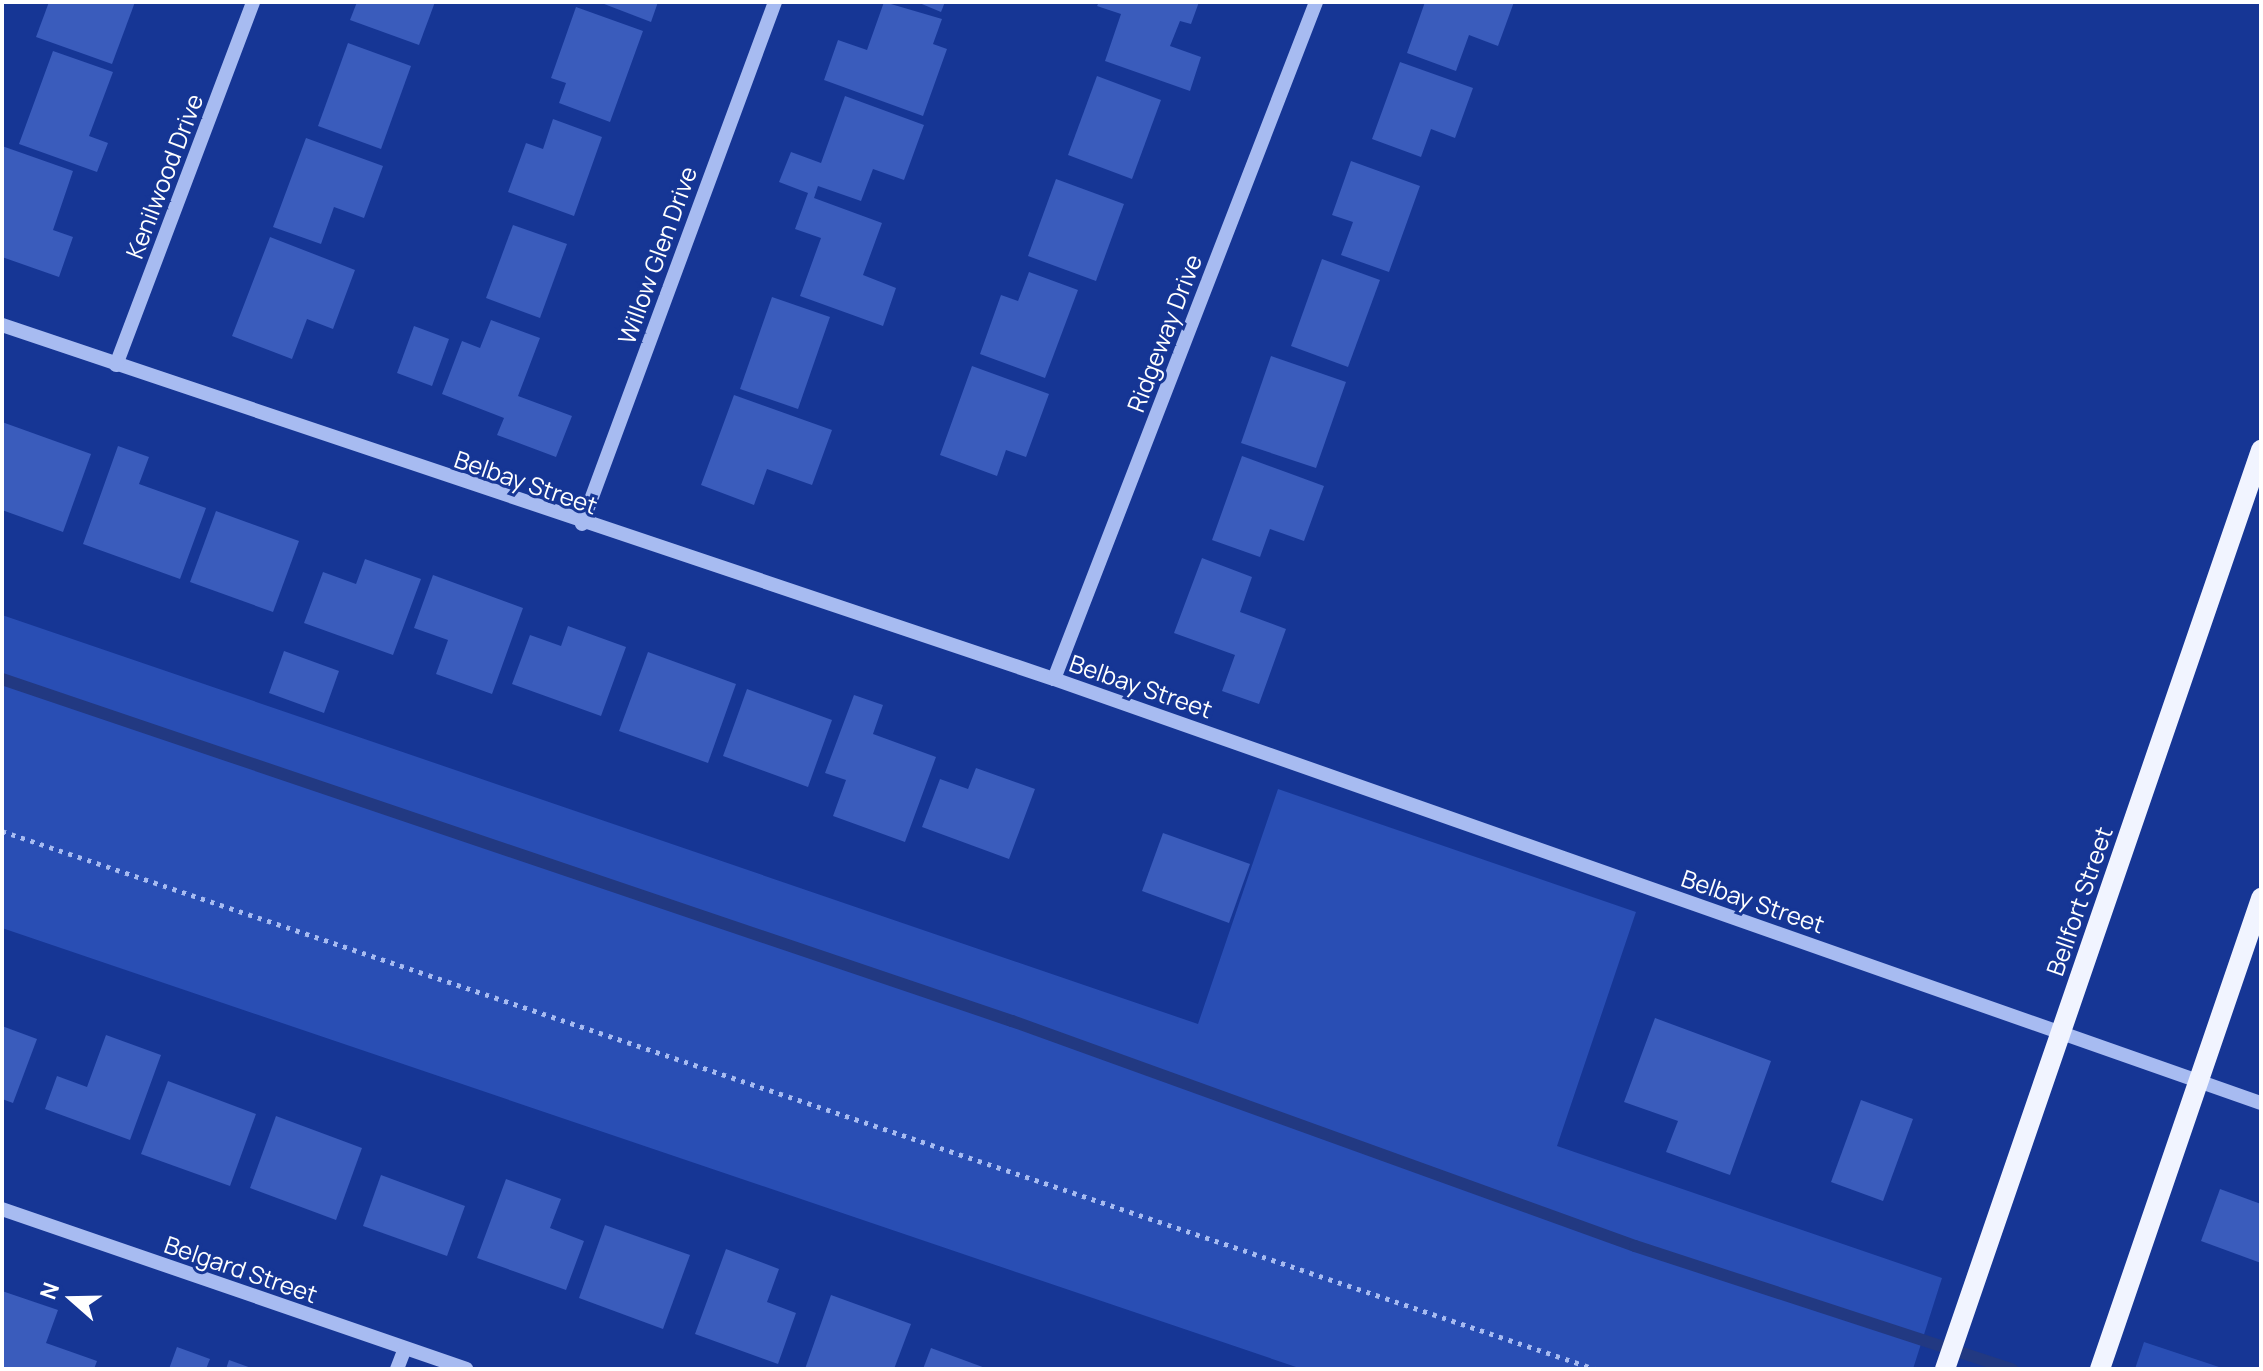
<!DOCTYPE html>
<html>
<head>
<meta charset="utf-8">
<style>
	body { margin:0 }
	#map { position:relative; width:2263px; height:1371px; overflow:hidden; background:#163695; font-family:Manrope,sans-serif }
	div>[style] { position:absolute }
	.green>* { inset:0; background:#294eb4 }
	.stream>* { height:12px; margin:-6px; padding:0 6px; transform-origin:6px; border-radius:6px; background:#223982 }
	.building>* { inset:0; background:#3a5cbc }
	.path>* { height:5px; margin-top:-2.5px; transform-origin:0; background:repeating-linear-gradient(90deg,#a7bbf1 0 4px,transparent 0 10px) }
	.minor>* { height:14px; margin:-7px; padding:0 7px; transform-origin:7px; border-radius:7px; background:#a7bbf1 }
	.major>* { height:20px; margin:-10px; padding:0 10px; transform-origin:10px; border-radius:10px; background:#f1f4ff }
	span { translate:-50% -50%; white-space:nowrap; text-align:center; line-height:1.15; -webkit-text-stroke:6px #163695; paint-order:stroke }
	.street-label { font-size:24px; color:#fff }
	.frame { position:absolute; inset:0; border:4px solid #fff; pointer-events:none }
	.north { position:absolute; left:32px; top:1259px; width:80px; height:80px; -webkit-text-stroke:6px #163695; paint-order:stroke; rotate:290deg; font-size:22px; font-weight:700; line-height:32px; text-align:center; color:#fff }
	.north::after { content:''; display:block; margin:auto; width:28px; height:36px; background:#fff; clip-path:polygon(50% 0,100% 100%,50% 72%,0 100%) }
</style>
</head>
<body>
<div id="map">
	<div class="green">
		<div style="clip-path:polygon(2px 615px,1198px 1024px,1278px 789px,1636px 912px,1557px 1146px,1942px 1278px,1913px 1369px,1302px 1369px,2px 928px)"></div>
		<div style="clip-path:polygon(2144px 1342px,2225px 1369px,2135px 1369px)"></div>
	</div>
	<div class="stream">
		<div style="left:2px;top:679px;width:1066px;rotate:18.71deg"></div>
		<div style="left:1012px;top:1021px;width:662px;rotate:19.86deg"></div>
		<div style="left:1635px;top:1246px;width:397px;rotate:18.1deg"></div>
	</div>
	<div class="building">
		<div style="clip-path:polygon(49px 2px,135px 2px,112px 64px,36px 37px)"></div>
		<div style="clip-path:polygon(357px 2px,435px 2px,419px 45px,350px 20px)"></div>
		<div style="clip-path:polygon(599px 2px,658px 2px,651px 22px)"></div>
		<div style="clip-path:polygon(884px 2px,942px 19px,933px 44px,947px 49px,923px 116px,824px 80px,838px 40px,867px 50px)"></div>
		<div style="clip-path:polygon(917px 2px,945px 2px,941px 12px)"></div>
		<div style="clip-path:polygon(1099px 2px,1199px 2px,1191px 24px,1180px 21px,1170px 46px,1201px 57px,1190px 91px,1105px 61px,1121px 14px,1097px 6px)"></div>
		<div style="clip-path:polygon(1425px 2px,1514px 2px,1498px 46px,1469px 35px,1456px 71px,1407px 53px)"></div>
		<div style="clip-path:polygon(576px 7px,643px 31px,610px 122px,559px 103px,566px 83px,551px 78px)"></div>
		<div style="clip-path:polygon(348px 43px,411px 66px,381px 149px,318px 126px)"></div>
		<div style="clip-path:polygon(53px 51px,113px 72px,89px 136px,108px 143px,97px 172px,19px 144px)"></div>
		<div style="clip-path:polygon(1400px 62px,1473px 88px,1455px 138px,1431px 129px,1421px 157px,1372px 139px)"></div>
		<div style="clip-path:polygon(1097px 76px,1161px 100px,1132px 179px,1068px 155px)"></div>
		<div style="clip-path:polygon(845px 96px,924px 125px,904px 180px,873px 169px,861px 201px,818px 186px,814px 198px,882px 223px,863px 275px,896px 288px,883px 326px,800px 296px,821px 238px,795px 229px,808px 193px,779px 182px,791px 152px,821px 163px)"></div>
		<div style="clip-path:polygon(553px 119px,602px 137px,574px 216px,508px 192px,526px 143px,543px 149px)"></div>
		<div style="clip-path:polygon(306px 138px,383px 166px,364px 218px,334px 207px,321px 244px,273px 227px)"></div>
		<div style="clip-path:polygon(2px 146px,73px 171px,53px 230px,73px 237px,59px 277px,2px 257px)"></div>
		<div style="clip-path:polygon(1351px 161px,1420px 186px,1389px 272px,1341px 255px,1353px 222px,1332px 215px)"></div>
		<div style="clip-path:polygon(1056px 179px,1124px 204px,1096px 281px,1028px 256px)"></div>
		<div style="clip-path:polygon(513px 225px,567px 244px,540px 318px,486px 298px)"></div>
		<div style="clip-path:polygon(270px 237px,355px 270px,333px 329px,307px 319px,292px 359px,232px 336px)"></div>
		<div style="clip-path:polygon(1322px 259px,1380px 280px,1348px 367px,1291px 346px)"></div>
		<div style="clip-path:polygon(1029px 272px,1078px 290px,1045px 378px,980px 354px,1001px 295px,1018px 301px)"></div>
		<div style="clip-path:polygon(772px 297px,830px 317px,798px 409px,740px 389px)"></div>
		<div style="clip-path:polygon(491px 320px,540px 338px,518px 396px,572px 416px,556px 457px,497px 435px,504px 418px,442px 394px,462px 341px,480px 348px)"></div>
		<div style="clip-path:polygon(414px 326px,449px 339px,432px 386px,397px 373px)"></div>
		<div style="clip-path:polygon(1271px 356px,1346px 382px,1316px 468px,1241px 443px)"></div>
		<div style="clip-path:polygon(972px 366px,1049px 394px,1026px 457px,1006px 450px,997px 476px,940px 455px)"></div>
		<div style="clip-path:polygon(734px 395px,832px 430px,812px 485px,767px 469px,754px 505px,701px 485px)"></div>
		<div style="clip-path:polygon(2px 422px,91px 454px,63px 532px,2px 510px)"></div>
		<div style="clip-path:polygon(118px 446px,149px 457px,139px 484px,206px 508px,180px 579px,83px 544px)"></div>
		<div style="clip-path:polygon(1242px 456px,1324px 486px,1304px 541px,1270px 529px,1260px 557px,1212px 540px)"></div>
		<div style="clip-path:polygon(216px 511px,299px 541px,273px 612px,190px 582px)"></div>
		<div style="clip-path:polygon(1202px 558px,1252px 577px,1240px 612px,1286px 629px,1259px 704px,1222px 691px,1235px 655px,1174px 633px)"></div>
		<div style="clip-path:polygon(365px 559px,421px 579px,393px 655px,304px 623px,323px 572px,356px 584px)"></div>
		<div style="clip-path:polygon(433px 575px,523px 608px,492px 694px,436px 674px,448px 640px,414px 628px)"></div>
		<div style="clip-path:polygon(568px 626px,626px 647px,601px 716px,512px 684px,530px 635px,561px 646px)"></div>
		<div style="clip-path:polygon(284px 651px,339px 671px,324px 713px,269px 693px)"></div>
		<div style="clip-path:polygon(648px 652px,736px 684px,708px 763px,619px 731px)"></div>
		<div style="clip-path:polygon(747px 689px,832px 720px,808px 787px,723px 756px)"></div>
		<div style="clip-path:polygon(854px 695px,883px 705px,873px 734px,936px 757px,905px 842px,833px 816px,846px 780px,825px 773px)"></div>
		<div style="clip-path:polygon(976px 768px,1035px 789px,1009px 859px,922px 827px,940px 779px,968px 789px)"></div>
		<div style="clip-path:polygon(1163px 833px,1250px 864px,1229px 923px,1142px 891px)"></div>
		<div style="clip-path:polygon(1655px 1018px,1771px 1061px,1730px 1175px,1666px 1152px,1678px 1121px,1624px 1102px)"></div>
		<div style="clip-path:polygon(2px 1026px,37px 1039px,13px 1103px,2px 1099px)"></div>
		<div style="clip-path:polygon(106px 1035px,161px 1055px,130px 1140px,45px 1109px,57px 1076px,87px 1087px)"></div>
		<div style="clip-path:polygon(168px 1081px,256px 1114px,230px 1186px,141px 1154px)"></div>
		<div style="clip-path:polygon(1861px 1100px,1913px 1119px,1883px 1201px,1831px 1182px)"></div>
		<div style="clip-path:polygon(276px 1116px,362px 1148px,336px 1220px,250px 1188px)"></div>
		<div style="clip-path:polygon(381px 1175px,465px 1206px,447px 1256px,363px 1226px)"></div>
		<div style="clip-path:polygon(506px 1179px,561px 1199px,550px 1228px,584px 1241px,566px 1290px,477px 1258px)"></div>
		<div style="clip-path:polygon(2220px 1189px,2261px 1204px,2261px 1263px,2201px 1241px)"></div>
		<div style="clip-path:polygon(605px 1225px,690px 1255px,663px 1329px,579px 1298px)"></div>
		<div style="clip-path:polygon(726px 1249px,779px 1269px,767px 1302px,796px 1313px,778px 1364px,695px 1334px)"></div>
		<div style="clip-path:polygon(2px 1291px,58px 1310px,46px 1343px,97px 1361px,94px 1369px,2px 1369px)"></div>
		<div style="clip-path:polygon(831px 1295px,911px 1324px,894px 1369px,805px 1369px)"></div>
		<div style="clip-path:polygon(177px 1347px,210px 1359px,206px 1369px,169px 1369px)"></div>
		<div style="clip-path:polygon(931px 1348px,988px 1369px,923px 1369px)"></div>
		<div style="clip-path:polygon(229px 1360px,254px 1369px,226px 1369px)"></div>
	</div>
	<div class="path">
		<div style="left:2px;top:831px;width:1681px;rotate:18.66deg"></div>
	</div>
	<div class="minor">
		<div style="left:2px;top:325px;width:1110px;rotate:18.6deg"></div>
		<div style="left:1054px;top:679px;width:1279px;rotate:19.36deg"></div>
		<div style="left:116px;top:365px;width:388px;rotate:-69.3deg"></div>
		<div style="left:582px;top:524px;width:557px;rotate:-69.71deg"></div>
		<div style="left:1054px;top:679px;width:726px;rotate:-68.84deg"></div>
		<div style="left:2px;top:1209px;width:491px;rotate:19deg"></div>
		<div style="left:397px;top:1369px;width:22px;rotate:-69deg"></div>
	</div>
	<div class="major">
		<div style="left:1945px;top:1369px;width:972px;rotate:-71.02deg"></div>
		<div style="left:2100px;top:1369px;width:498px;rotate:-71.1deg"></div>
	</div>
	<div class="street-label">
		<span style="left:164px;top:176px;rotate:-69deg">Kenilwood Drive</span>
		<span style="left:657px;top:255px;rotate:-70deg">Willow Glen Drive</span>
		<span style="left:1164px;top:333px;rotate:-69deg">Ridgeway Drive</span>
		<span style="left:526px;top:482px;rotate:19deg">Belbay Street</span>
		<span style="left:1141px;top:686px;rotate:19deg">Belbay Street</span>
		<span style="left:1753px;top:901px;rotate:19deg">Belbay Street</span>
		<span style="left:2079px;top:901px;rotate:-71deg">Bellfort Street</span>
		<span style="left:241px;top:1269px;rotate:19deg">Belgard Street</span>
	</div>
	<div class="frame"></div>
	<div class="north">N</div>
</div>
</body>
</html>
